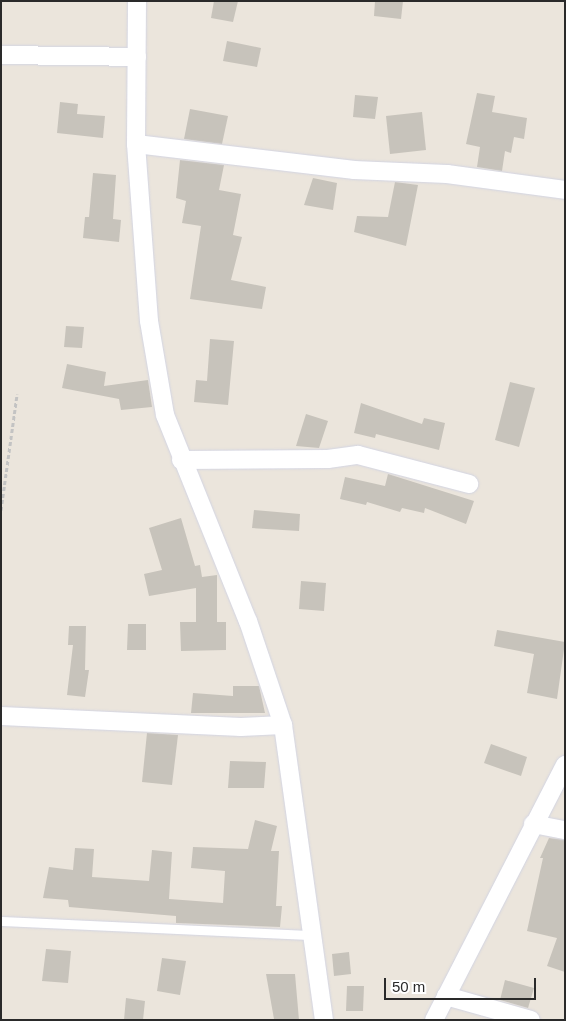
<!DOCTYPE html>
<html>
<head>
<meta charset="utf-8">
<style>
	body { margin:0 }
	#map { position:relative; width:566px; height:1021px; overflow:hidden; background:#ebe5dc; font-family:Arial,sans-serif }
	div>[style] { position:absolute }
	.building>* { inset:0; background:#c7c3bb }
	.path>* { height:3px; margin-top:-1.5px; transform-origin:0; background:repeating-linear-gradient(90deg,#c3c3c3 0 4px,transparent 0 6.5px) }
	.roads { filter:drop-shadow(0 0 1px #d2d4e2) drop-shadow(0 0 1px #d2d4e2) }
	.lane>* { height:9px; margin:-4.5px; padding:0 4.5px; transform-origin:4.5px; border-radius:4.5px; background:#fff }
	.street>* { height:18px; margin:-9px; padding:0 9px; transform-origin:9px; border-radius:9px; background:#fff }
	span { translate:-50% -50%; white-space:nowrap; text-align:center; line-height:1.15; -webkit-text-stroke:4px #fff; paint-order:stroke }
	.frame { position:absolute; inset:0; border:2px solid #2a2a2a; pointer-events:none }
	.scale { position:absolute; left:384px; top:978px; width:152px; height:22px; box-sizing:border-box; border:2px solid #2a2a2a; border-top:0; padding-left:6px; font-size:15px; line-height:18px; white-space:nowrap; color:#2a2a2a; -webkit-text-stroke:4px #fff; paint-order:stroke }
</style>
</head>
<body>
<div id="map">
	<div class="building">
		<div style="clip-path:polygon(214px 1px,238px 1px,233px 22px,211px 18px)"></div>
		<div style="clip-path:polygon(375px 1px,403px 1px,401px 19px,374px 16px)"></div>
		<div style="clip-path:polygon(227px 41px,261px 48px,257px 67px,223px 61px)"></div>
		<div style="clip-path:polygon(477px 93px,495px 96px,492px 112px,527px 118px,524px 139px,514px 137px,511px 153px,505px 151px,502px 171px,477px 167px,480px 147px,466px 144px)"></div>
		<div style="clip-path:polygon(355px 95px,378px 97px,375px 119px,353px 117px)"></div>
		<div style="clip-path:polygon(60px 102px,78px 104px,77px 114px,105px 116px,103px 138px,57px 133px)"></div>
		<div style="clip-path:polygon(190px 109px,228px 116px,222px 144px,184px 139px)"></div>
		<div style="clip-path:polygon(422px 112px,426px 150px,390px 154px,386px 116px)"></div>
		<div style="clip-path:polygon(180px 160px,224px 165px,219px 190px,241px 194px,233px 235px,242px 237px,231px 280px,266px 287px,262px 309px,190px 299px,201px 226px,182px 223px,186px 201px,176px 198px)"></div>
		<div style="clip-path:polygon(93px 173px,116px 175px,113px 219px,121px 220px,119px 242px,83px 238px,85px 217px,89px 217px)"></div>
		<div style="clip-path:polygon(313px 178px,337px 183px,333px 210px,304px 205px)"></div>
		<div style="clip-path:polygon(395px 182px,418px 185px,406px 246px,354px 232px,357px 216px,388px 217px)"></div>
		<div style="clip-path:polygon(66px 326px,84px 327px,82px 348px,64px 347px)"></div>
		<div style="clip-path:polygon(210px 339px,234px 341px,228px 405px,194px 402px,196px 380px,207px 381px)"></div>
		<div style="clip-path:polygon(67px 364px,106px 372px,104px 386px,148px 380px,152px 407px,121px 410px,119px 399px,62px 388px)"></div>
		<div style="clip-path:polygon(510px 382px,535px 388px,519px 447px,495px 440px)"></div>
		<div style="clip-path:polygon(361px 403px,422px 424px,424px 418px,445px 423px,439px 450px,376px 434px,375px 438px,354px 433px)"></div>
		<div style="clip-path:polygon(306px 414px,328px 421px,319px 448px,296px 446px)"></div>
		<div style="clip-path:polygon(388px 474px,474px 501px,466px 524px,425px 508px,424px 513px,402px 508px,400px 512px,367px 502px,366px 505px,340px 499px,345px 477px,385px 486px)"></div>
		<div style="clip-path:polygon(254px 510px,300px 514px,299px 531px,252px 528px)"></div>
		<div style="clip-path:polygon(181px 518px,195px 566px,200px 565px,202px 577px,217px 575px,217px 622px,226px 622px,226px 650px,181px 651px,180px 622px,196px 622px,196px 588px,149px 596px,144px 574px,162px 570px,149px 528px)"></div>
		<div style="clip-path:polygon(301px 581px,326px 583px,324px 611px,299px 609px)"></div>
		<div style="clip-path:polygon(128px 624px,146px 624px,146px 650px,127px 650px)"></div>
		<div style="clip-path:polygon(69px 626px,86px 626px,85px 670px,89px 670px,85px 697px,67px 695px,73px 645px,68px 645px)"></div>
		<div style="clip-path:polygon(497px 630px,565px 642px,557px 699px,527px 693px,534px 654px,494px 646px)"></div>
		<div style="clip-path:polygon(233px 686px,259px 686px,265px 713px,191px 713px,193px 693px,233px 696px)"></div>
		<div style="clip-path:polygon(147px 733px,178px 735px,172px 785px,142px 782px)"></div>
		<div style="clip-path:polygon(491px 744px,527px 757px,521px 776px,484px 763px)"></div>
		<div style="clip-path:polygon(230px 761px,266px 762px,264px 788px,228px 788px)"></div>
		<div style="clip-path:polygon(255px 820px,277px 826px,271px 851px,279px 851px,276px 906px,282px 906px,280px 927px,176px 923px,176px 916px,69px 907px,68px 900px,43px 898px,49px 867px,73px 870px,75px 848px,94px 849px,92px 877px,149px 881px,152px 850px,172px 852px,169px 899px,223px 903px,225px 871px,191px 868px,193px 847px,248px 849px)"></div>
		<div style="clip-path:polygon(549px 838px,565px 840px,565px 972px,547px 966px,557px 938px,527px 931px,543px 858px,540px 858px)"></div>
		<div style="clip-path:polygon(46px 949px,71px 951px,68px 983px,42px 981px)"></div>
		<div style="clip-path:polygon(349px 952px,351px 974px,334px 976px,332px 954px)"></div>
		<div style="clip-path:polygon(162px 958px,186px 961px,180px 995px,157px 991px)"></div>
		<div style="clip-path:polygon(266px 974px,295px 974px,299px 1020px,274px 1019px)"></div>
		<div style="clip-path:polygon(505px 980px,534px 988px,528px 1008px,500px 1000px)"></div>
		<div style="clip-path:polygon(347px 986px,364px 986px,363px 1011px,346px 1011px)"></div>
		<div style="clip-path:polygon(126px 998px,145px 1001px,143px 1020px,124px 1020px)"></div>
	</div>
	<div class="path">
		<div style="left:1px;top:510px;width:117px;rotate:-82.1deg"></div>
	</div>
	<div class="roads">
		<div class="lane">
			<div style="left:1px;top:921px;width:309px;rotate:2.6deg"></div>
		</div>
		<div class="street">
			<div style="left:137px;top:1px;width:143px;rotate:90.4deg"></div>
			<div style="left:136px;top:144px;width:177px;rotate:85.8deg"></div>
			<div style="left:149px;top:321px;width:95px;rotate:80.3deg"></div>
			<div style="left:165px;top:415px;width:222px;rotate:68.1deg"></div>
			<div style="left:248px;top:621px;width:110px;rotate:71.4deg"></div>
			<div style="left:283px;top:725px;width:298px;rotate:82.1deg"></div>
			<div style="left:1px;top:55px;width:136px;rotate:0.8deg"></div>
			<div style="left:136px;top:144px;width:220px;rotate:6.8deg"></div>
			<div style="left:354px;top:170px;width:93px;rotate:2.5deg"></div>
			<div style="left:447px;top:174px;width:119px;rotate:7.7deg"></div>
			<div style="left:181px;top:460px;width:147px;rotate:-0.4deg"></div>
			<div style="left:328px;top:459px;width:30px;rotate:-8deg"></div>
			<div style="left:358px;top:455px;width:115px;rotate:14.6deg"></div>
			<div style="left:1px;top:716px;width:240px;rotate:2.6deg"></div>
			<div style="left:241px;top:727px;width:42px;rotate:-2.7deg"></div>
			<div style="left:533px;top:824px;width:33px;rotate:11deg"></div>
			<div style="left:446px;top:996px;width:88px;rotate:15.8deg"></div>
			<div style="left:434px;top:1020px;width:287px;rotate:-62.8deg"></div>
		</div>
	</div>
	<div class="frame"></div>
	<div class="scale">50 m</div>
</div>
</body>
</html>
